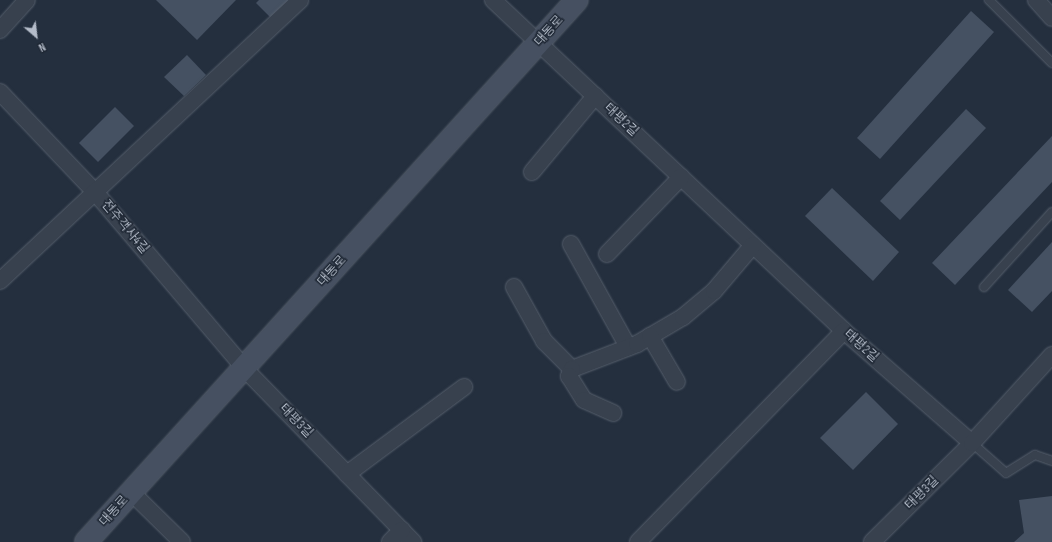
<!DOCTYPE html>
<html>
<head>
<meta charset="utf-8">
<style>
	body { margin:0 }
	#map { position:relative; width:1052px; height:542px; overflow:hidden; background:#242f3e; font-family:"Sofia Sans Condensed","Noto Sans KR",sans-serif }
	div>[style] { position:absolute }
	.building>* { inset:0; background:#455162 }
	.roads { filter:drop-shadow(0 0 1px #565f6c) drop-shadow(0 0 1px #565f6c) }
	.lane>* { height:8px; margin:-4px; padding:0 4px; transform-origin:4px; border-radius:4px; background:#38414e }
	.street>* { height:16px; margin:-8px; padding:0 8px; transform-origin:8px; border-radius:8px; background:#38414e }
	.secondary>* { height:22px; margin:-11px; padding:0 11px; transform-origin:11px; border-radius:11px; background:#465061 }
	span { translate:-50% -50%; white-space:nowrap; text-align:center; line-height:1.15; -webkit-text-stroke:3px #1d2633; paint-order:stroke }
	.street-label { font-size:13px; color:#b4bcc9 }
	.north { position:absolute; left:16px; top:16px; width:40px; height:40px; -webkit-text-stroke:3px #1d2633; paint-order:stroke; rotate:152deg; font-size:11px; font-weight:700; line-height:16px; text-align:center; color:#b4bcc9 }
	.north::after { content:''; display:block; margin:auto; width:14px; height:18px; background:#b4bcc9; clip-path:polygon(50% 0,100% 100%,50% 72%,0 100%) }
</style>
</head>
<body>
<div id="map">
	<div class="building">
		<div style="clip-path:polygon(156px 0,236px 0,197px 40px)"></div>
		<div style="clip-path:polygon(259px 0,290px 0,272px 19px,256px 3px)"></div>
		<div style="clip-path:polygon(971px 11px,994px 32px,880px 159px,857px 138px)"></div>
		<div style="clip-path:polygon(187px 55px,206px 75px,184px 96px,164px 77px)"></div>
		<div style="clip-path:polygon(115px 107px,134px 126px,98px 162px,79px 143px)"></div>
		<div style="clip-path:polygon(966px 109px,986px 128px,900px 220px,880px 201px)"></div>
		<div style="clip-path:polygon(1052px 136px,1052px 182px,955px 285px,932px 263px)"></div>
		<div style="clip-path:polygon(832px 188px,899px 252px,873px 281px,805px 216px)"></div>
		<div style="clip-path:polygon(1052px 242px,1052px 291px,1032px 312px,1008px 290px)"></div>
		<div style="clip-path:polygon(866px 392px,898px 424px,853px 470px,820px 438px)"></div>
		<div style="clip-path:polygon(1052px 496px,1052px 542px,1014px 542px,1024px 533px,1019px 500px)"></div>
	</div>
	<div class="roads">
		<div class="lane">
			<div style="left:989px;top:0;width:89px;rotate:45deg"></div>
			<div style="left:984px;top:287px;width:101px;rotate:-47.8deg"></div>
			<div style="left:972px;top:443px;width:45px;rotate:41.4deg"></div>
			<div style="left:1006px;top:473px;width:34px;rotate:-32deg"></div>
			<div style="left:1035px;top:455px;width:18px;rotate:19deg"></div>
		</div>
		<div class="street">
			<div style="left:493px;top:0;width:482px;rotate:43.3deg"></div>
			<div style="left:844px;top:331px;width:170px;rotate:41.2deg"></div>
			<div style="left:1036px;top:0;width:24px;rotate:48deg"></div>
			<div style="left:0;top:30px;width:40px;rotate:-48deg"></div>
			<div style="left:0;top:92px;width:138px;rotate:46.5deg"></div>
			<div style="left:95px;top:192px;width:231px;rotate:49.7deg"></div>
			<div style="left:244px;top:368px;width:243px;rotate:45.8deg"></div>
			<div style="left:532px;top:172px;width:99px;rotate:-50.3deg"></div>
			<div style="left:571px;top:244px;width:118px;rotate:61deg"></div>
			<div style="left:607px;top:254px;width:107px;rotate:-46.1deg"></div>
			<div style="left:0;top:281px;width:411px;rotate:-43.1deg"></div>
			<div style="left:514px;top:287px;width:62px;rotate:60.9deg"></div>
			<div style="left:544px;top:341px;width:40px;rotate:45deg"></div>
			<div style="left:572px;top:369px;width:70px;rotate:-21deg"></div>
			<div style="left:637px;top:344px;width:53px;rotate:-30.4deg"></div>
			<div style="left:683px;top:317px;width:40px;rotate:-40deg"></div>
			<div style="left:714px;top:291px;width:60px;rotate:-49.7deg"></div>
			<div style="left:650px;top:336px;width:53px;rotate:59.6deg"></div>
			<div style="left:572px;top:369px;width:8px;rotate:113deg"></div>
			<div style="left:569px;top:376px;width:28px;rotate:58deg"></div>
			<div style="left:584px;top:400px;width:32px;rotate:24deg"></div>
			<div style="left:347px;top:474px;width:146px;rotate:-36.6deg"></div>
			<div style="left:131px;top:492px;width:71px;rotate:44.4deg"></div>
			<div style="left:390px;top:542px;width:17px;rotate:-45deg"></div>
			<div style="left:638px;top:542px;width:295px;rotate:-45.7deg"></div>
			<div style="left:872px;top:542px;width:141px;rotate:-44.7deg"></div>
			<div style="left:972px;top:443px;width:119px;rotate:-47.7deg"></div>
		</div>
		<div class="secondary">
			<div style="left:86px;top:542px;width:731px;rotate:-47.83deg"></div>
		</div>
	</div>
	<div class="street-label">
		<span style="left:549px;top:31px;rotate:-48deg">대동로</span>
		<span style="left:621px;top:120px;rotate:43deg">태평2길</span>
		<span style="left:125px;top:227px;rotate:50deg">전주객사4길</span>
		<span style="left:332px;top:271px;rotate:-48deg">대동로</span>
		<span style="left:861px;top:346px;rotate:42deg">태평2길</span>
		<span style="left:296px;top:421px;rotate:46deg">태평3길</span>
		<span style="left:922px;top:493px;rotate:-45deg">태평3길</span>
		<span style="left:114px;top:511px;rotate:-48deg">대동로</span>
	</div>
	<div class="north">N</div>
</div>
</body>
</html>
